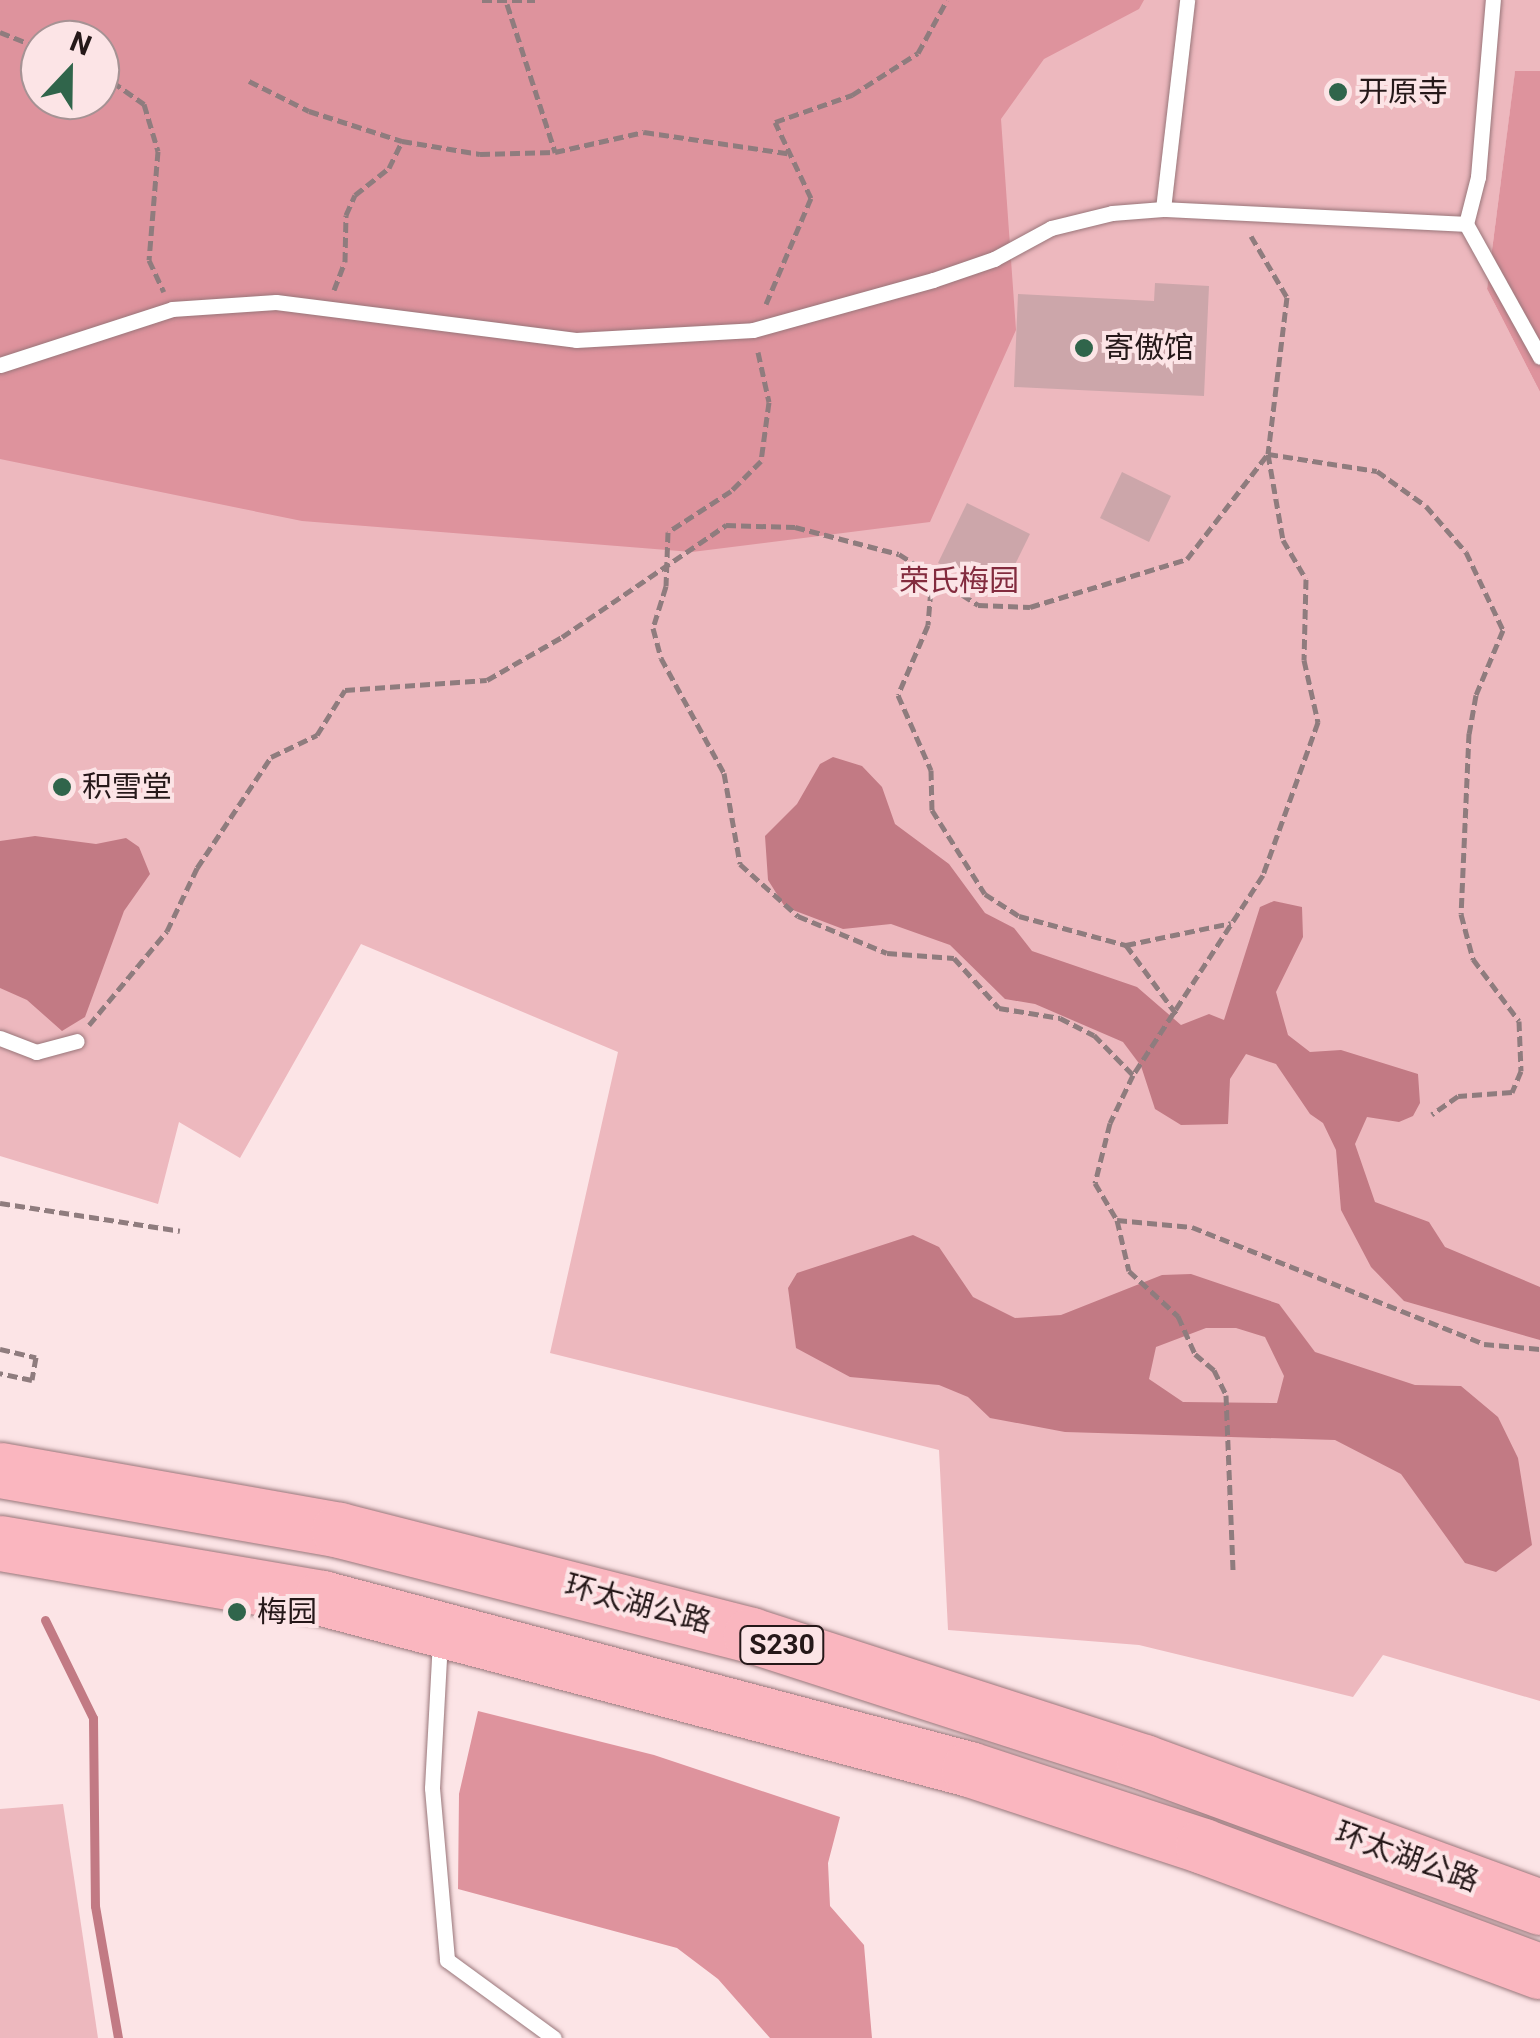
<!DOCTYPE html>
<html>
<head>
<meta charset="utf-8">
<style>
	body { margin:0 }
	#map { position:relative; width:1540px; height:2038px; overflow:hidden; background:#fce4e6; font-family:Roboto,"Noto Sans SC",sans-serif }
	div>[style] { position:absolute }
	.green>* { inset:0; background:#edb8be }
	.forest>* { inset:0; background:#de939d }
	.water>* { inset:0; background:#c27a84 }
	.stream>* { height:9px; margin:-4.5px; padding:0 4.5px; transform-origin:4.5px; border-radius:4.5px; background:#c27a84 }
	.building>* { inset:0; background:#cca6aa }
	.path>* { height:5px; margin-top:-2.5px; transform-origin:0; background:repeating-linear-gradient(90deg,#8f7c7e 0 10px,transparent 0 15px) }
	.roads { filter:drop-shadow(0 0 2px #99767a) drop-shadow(0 0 2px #99767a) }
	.service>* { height:15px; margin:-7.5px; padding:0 7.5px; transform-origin:7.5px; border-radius:7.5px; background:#fff }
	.trunk>* { height:55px; margin:-27.5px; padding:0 27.5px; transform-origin:27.5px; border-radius:27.5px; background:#fab6bf }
	.dots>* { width:28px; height:28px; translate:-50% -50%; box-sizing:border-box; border:5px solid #fce4e6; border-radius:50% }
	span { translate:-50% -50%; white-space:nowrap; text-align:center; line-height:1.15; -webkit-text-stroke:8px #fce4e6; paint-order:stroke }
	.shield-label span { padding:2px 8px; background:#fce4e6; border:2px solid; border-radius:8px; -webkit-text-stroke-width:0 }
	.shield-label { font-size:28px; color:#251819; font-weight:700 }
	.poi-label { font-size:30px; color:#251819 }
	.left { translate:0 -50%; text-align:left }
	.park-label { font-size:30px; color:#832b3e }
	.street-label { font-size:30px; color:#251819 }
	.north { position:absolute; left:20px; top:20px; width:100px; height:100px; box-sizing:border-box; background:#fce4e6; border:2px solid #a69294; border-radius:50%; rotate:22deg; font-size:28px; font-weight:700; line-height:40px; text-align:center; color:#251819 }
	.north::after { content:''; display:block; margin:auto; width:35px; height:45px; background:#30654b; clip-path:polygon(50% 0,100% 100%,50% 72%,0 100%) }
</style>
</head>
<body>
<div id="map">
	<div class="green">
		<div style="clip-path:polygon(evenodd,0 0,1540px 0,1540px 71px,1515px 72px,1487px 289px,1540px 392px,1540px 1701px,1383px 1655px,1353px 1697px,1139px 1645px,948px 1630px,939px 1450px,550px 1353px,618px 1052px,361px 944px,240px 1158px,179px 1122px,158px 1204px,0 1156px,0 0,40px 40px,100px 40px,100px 100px,40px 100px,40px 40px)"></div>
		<div style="clip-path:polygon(63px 1804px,98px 2038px,0 2038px,0 1809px)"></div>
	</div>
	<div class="forest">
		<div style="clip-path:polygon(evenodd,0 0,1144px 0,1139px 9px,1044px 59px,1001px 119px,1016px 330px,930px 522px,692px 552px,302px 521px,0 459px,0 0,40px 40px,100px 40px,100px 100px,40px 100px,40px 40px)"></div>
		<div style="clip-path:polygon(1515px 71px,1540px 71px,1540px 392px,1487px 289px)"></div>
		<div style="clip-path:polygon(478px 1711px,654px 1755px,840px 1817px,828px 1863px,830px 1906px,864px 1945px,872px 2038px,770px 2038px,718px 1979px,677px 1948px,458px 1889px,459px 1794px)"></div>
	</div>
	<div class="water">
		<div style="clip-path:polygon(833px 757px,862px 766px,882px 787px,895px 824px,949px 864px,985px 913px,1014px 928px,1032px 951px,1137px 987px,1181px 1025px,1209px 1014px,1224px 1020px,1260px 907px,1274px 901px,1302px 907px,1303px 937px,1276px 992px,1288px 1035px,1310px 1052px,1341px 1050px,1418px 1074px,1420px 1103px,1413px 1116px,1399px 1122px,1367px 1117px,1355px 1144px,1375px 1202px,1429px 1222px,1445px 1247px,1540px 1287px,1540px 1340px,1404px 1301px,1371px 1267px,1341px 1210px,1336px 1150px,1323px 1123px,1310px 1114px,1276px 1064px,1246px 1054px,1230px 1079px,1228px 1124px,1181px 1125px,1155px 1109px,1141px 1066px,1123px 1042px,1035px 1004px,1005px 999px,950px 945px,891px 924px,843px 929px,785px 907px,768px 880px,765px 836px,797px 804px,820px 764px)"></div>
		<div style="clip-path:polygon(35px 836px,96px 844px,126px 838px,139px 847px,150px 874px,124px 911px,85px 1017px,62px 1031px,27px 1000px,0 988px,0 841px)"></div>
		<div style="clip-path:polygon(evenodd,913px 1235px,939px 1247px,973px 1297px,1015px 1318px,1061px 1315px,1162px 1275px,1191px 1274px,1279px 1304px,1315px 1352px,1415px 1385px,1461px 1386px,1498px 1417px,1518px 1458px,1532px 1545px,1496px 1572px,1465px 1563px,1401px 1474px,1335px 1440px,1065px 1432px,990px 1418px,968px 1397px,939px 1385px,850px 1377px,796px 1348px,788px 1288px,797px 1273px,913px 1235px,1206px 1328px,1236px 1328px,1265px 1337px,1284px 1376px,1277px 1403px,1183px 1402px,1149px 1379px,1156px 1347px,1206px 1328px)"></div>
	</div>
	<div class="stream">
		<div style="left:45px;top:1620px;width:109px;rotate:63.9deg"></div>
		<div style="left:93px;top:1718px;width:188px;rotate:89.4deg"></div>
		<div style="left:95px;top:1906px;width:134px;rotate:80.1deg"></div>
	</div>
	<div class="building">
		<div style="clip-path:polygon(1155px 283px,1209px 286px,1204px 396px,1014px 387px,1018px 294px,1154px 301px)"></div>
		<div style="clip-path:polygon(1122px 472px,1171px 496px,1149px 542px,1100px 518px)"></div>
		<div style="clip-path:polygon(967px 503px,1030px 534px,1001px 593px,938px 563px)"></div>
	</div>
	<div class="path">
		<div style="left:482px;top:0;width:53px"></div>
		<div style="left:507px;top:4px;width:156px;rotate:72deg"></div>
		<div style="left:0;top:32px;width:43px;rotate:21.8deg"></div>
		<div style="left:100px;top:73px;width:54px;rotate:35.2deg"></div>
		<div style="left:144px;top:104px;width:49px;rotate:73.4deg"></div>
		<div style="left:158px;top:151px;width:109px;rotate:94.7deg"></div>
		<div style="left:149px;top:260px;width:35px;rotate:65deg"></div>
		<div style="left:249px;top:81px;width:67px;rotate:26.6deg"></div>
		<div style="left:309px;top:111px;width:98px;rotate:17.9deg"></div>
		<div style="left:402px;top:141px;width:79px;rotate:9.5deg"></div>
		<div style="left:480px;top:154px;width:75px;rotate:-1.5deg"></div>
		<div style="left:555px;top:152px;width:91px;rotate:-12.7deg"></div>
		<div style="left:644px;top:132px;width:145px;rotate:8.4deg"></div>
		<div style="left:1251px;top:236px;width:71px;rotate:59.5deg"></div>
		<div style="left:1287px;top:297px;width:158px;rotate:96.9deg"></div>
		<div style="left:1268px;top:454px;width:87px;rotate:80.1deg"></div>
		<div style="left:1283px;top:540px;width:45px;rotate:59.5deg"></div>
		<div style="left:1306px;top:579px;width:81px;rotate:91.4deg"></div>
		<div style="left:1304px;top:660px;width:64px;rotate:77.3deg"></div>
		<div style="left:1318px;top:722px;width:163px;rotate:109.8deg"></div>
		<div style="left:1263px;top:875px;width:239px;rotate:123deg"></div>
		<div style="left:1133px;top:1075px;width:53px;rotate:115.6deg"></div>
		<div style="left:1110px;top:1123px;width:62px;rotate:104deg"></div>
		<div style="left:1095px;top:1183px;width:43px;rotate:59.3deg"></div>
		<div style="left:1117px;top:1220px;width:75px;rotate:5.3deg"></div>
		<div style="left:1192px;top:1227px;width:315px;rotate:21.8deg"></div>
		<div style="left:1484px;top:1344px;width:56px;rotate:5.1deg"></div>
		<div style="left:334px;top:290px;width:30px;rotate:-69deg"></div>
		<div style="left:345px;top:262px;width:47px;rotate:-88.8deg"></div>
		<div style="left:346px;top:215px;width:22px;rotate:-66deg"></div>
		<div style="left:355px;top:195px;width:43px;rotate:-38.5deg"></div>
		<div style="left:389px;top:168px;width:30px;rotate:-64deg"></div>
		<div style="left:766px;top:304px;width:115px;rotate:-67deg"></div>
		<div style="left:811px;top:198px;width:84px;rotate:-115.3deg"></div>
		<div style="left:775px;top:122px;width:82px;rotate:-19.3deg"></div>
		<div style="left:852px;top:95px;width:78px;rotate:-32.5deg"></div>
		<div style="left:918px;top:53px;width:60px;rotate:-61.3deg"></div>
		<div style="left:758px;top:352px;width:51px;rotate:77.6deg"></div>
		<div style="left:769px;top:402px;width:60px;rotate:97.7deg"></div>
		<div style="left:761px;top:461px;width:42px;rotate:135deg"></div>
		<div style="left:731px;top:491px;width:75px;rotate:146.9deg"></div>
		<div style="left:668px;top:532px;width:54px;rotate:92.1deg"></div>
		<div style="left:666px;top:586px;width:44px;rotate:107.2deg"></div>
		<div style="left:653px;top:628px;width:31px;rotate:75deg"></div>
		<div style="left:661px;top:658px;width:131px;rotate:61.3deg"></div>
		<div style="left:724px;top:773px;width:92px;rotate:80deg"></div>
		<div style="left:740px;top:864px;width:78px;rotate:41.9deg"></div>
		<div style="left:798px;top:916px;width:96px;rotate:22.6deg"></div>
		<div style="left:887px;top:953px;width:67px;rotate:4.3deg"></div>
		<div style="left:954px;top:958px;width:67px;rotate:48deg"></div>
		<div style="left:999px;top:1008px;width:62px;rotate:9.3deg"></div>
		<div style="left:1060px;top:1018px;width:38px;rotate:27deg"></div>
		<div style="left:1094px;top:1035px;width:56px;rotate:45.7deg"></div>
		<div style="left:1268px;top:454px;width:110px;rotate:8.9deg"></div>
		<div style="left:1377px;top:471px;width:60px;rotate:35.5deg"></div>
		<div style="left:1426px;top:506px;width:61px;rotate:49deg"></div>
		<div style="left:1466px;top:552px;width:86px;rotate:64.6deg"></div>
		<div style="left:1503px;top:630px;width:70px;rotate:112.6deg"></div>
		<div style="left:1476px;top:695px;width:39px;rotate:100deg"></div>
		<div style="left:1469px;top:733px;width:181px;rotate:92.5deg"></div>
		<div style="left:1461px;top:914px;width:47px;rotate:75.1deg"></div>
		<div style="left:1473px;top:959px;width:77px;rotate:53.4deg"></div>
		<div style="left:1519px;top:1021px;width:50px;rotate:87.7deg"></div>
		<div style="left:1521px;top:1071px;width:23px;rotate:113deg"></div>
		<div style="left:1512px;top:1092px;width:54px;rotate:175.8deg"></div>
		<div style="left:1458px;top:1096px;width:32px;rotate:145deg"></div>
		<div style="left:932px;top:576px;width:49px;rotate:94.7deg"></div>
		<div style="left:928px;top:625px;width:76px;rotate:113.2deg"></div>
		<div style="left:898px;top:695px;width:82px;rotate:66.3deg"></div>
		<div style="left:931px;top:770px;width:40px;rotate:88.6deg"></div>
		<div style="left:932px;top:810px;width:99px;rotate:57.8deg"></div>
		<div style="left:985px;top:894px;width:40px;rotate:32.9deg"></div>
		<div style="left:1019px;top:916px;width:111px;rotate:15.2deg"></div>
		<div style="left:1126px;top:945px;width:107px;rotate:-11.8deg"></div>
		<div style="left:1126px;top:945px;width:87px;rotate:53.9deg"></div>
		<div style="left:89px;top:1025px;width:122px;rotate:-50.3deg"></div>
		<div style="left:167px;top:931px;width:70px;rotate:-64.5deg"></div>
		<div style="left:197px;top:868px;width:133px;rotate:-56.3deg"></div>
		<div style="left:271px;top:757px;width:51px;rotate:-25.6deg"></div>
		<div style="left:317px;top:735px;width:53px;rotate:-58.1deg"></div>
		<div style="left:345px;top:690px;width:142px;rotate:-4deg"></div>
		<div style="left:487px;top:680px;width:86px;rotate:-29.8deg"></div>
		<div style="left:562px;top:637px;width:199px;rotate:-34.3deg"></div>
		<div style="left:726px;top:525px;width:69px;rotate:1.7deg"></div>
		<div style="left:795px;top:527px;width:107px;rotate:14.6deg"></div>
		<div style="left:899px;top:554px;width:94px;rotate:32.8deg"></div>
		<div style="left:978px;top:605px;width:52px;rotate:2.2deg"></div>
		<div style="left:1030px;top:607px;width:164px;rotate:-17deg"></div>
		<div style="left:1187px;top:559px;width:133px;rotate:-52.4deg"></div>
		<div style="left:0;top:1203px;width:182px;rotate:8.8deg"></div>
		<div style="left:1117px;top:1220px;width:52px;rotate:76.8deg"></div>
		<div style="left:1129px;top:1271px;width:67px;rotate:42.6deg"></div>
		<div style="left:1178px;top:1316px;width:42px;rotate:65.9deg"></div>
		<div style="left:1195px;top:1354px;width:25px;rotate:40deg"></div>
		<div style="left:1214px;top:1370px;width:28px;rotate:64deg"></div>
		<div style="left:1226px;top:1395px;width:176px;rotate:87.7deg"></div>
		<div style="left:0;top:1349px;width:37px;rotate:13deg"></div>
		<div style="left:36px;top:1357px;width:23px;rotate:100deg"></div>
		<div style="left:32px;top:1380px;width:33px;rotate:-168deg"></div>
	</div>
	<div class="roads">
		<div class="service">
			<div style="left:1163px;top:209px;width:210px;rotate:-83.4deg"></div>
			<div style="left:1466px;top:224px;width:152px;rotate:60.9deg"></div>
			<div style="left:0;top:365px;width:181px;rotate:-18deg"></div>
			<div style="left:172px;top:309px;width:104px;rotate:-3.9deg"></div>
			<div style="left:276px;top:302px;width:302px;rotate:7.2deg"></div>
			<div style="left:576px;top:340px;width:177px;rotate:-3.2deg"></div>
			<div style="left:753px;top:330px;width:187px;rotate:-15.5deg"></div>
			<div style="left:933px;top:280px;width:65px;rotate:-19deg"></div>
			<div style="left:994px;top:259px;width:65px;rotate:-28.5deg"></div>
			<div style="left:1051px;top:228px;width:63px;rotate:-13.8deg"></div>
			<div style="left:1112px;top:213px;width:51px;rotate:-4.5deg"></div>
			<div style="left:1163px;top:209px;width:303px;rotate:2.8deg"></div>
			<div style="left:1466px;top:224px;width:49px;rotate:-75.7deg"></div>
			<div style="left:1478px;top:177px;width:178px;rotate:-85.2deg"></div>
			<div style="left:0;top:1038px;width:39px;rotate:21deg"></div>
			<div style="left:36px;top:1052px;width:42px;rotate:-15deg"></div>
			<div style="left:440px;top:1640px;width:148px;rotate:93.1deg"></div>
			<div style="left:432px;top:1788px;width:173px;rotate:85deg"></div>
			<div style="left:447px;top:1960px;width:132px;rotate:36.1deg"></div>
		</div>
		<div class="trunk">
			<div style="left:0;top:1470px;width:344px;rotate:10deg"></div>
			<div style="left:339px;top:1530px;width:425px;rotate:14.3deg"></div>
			<div style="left:751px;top:1635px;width:413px;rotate:17.9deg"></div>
			<div style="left:1144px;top:1762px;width:422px;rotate:20.1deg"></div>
			<div style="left:0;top:1543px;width:327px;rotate:9.7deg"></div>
			<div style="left:322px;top:1598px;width:669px;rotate:14.8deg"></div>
			<div style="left:969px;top:1769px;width:246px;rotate:18.2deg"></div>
			<div style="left:1203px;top:1846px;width:359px;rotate:20.4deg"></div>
		</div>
	</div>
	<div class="dots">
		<div style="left:1338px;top:92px;background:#30654b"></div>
		<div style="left:1084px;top:348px;background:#30654b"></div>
		<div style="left:62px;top:787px;background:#30654b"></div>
		<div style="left:237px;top:1612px;background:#30654b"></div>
	</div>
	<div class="shield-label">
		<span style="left:782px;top:1645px">S230</span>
	</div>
	<div class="poi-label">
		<span class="left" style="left:1358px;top:92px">开原寺</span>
		<span class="left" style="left:1104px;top:348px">寄傲馆</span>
		<span class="left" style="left:82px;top:787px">积雪堂</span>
		<span class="left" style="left:257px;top:1612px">梅园</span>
	</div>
	<div class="park-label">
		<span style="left:959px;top:581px">荣氏梅园</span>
	</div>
	<div class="street-label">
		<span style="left:638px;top:1604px;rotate:15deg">环太湖公路</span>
		<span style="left:1407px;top:1857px;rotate:20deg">环太湖公路</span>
	</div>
	<div class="north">N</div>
</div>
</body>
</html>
